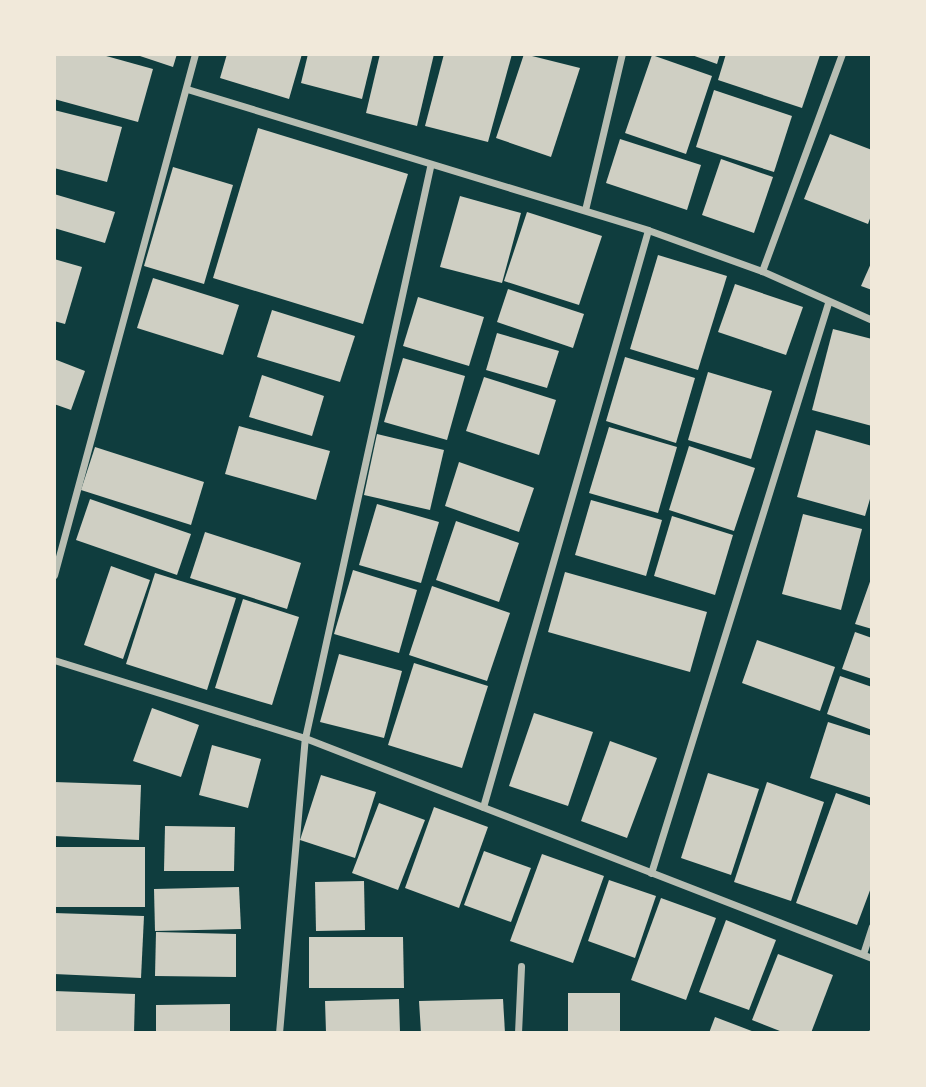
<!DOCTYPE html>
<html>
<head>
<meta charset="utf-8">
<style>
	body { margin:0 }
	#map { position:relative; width:926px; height:1087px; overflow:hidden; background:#0f3d3e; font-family:"Nunito Sans",sans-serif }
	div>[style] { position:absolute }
	.building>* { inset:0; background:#cfcfc3 }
	.minor>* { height:7px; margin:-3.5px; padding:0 3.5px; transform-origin:3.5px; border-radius:3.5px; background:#b8beb3 }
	span { translate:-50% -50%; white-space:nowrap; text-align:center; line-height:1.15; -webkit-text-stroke:6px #f1e9da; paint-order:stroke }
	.frame { position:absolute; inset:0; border:56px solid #f1e9da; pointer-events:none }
</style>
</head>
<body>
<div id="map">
	<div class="building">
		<div style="clip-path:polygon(54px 54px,99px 54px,153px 69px,138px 122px,54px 99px)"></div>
		<div style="clip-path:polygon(134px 54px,177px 54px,173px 67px)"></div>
		<div style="clip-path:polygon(227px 54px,302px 54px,289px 99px,220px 78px)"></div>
		<div style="clip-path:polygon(308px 54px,373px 54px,362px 99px,301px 83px)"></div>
		<div style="clip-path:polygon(380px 54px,434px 54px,417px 126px,366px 113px)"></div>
		<div style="clip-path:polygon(444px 54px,512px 54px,488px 142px,425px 126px)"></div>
		<div style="clip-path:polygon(524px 54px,580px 68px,551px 157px,496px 138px)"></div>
		<div style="clip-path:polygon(689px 54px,720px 54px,717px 64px)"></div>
		<div style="clip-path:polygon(726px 54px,818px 54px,820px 55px,802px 108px,718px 80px)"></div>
		<div style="clip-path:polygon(652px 55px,712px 76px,686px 154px,625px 133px)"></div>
		<div style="clip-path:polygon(714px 90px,792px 116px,774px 172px,696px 147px)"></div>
		<div style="clip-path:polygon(54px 110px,122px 127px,107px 182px,54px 168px)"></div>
		<div style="clip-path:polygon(258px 128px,408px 174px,363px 324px,213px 278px)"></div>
		<div style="clip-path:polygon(830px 134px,872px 150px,872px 213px,868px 224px,804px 199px)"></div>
		<div style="clip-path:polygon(620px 139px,701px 165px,687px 210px,606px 183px)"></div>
		<div style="clip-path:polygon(721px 159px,773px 177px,754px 233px,702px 215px)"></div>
		<div style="clip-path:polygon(173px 167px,233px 185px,204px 284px,144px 266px)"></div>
		<div style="clip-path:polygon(54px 194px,115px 212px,105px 243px,54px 228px)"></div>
		<div style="clip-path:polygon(460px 196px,521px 213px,502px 283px,440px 267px)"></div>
		<div style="clip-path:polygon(527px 212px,602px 236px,579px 305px,504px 281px)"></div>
		<div style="clip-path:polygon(658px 255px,727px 276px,698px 370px,630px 349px)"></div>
		<div style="clip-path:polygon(54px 259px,82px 267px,65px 324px,54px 321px)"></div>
		<div style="clip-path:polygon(872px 261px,872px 290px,861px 286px)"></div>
		<div style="clip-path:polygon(153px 278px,239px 305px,223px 355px,137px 328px)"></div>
		<div style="clip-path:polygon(735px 284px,803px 307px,786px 355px,718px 332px)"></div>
		<div style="clip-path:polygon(508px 289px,584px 314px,573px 348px,497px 322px)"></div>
		<div style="clip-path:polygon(418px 297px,484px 317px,469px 366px,403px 346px)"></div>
		<div style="clip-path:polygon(272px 310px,355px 336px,340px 382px,257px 357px)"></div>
		<div style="clip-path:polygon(833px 329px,872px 339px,872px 426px,812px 410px)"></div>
		<div style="clip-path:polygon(497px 333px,559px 351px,547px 388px,486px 370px)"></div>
		<div style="clip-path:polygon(625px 357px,695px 378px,676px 443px,606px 421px)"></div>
		<div style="clip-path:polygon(403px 358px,465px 376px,447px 440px,384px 422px)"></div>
		<div style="clip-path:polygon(54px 359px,85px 371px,71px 410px,54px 404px)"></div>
		<div style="clip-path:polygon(708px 372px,772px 391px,751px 459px,688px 440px)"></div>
		<div style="clip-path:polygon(262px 375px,324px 396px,312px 436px,249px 417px)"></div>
		<div style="clip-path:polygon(484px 377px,556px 400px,539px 455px,466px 431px)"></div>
		<div style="clip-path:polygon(239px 426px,330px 451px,316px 500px,225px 474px)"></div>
		<div style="clip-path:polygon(609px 427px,677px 447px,658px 513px,589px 493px)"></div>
		<div style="clip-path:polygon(816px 430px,872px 446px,872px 492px,865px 516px,797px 497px)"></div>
		<div style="clip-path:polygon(377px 434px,444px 450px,430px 510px,364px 495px)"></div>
		<div style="clip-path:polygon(689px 446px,755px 468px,734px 531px,669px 510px)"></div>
		<div style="clip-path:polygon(95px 447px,204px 482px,191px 525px,81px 490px)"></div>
		<div style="clip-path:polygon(459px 462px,534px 488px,519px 532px,445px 506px)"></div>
		<div style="clip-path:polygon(90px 499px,191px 534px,177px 575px,76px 540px)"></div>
		<div style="clip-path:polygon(591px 500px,662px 520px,646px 576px,575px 555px)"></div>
		<div style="clip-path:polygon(377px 504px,439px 522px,421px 583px,359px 565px)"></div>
		<div style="clip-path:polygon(803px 514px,862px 529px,841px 610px,782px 594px)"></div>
		<div style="clip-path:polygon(672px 516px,733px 535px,715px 595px,654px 576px)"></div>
		<div style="clip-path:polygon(456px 521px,519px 543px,499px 602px,436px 580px)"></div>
		<div style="clip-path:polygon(205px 532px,301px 563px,287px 609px,190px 578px)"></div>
		<div style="clip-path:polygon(111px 566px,150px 580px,123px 659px,84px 645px)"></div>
		<div style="clip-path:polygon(353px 570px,417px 590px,399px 653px,334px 634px)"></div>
		<div style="clip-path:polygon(565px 572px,707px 612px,690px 672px,548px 632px)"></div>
		<div style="clip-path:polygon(155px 573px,236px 598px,207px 690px,126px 664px)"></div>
		<div style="clip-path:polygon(872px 576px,872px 629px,855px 624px)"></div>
		<div style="clip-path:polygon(432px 586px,510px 613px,487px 681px,409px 655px)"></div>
		<div style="clip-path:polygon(243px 599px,299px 617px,272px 705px,215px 688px)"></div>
		<div style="clip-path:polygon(855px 632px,872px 638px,872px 679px,842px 669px)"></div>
		<div style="clip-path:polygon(757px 640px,835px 667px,820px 711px,742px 683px)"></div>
		<div style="clip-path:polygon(339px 654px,402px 671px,384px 738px,320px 722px)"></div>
		<div style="clip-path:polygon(414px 663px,488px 686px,462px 768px,388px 745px)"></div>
		<div style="clip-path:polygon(840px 676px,872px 687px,872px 730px,827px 714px)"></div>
		<div style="clip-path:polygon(152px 708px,199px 725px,181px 777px,133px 761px)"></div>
		<div style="clip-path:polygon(534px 713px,593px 732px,568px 806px,509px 786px)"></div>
		<div style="clip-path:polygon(828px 722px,872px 736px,872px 798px,810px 778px)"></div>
		<div style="clip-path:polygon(610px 741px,657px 758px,627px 838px,581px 821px)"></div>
		<div style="clip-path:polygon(212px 745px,261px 759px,248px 808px,199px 795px)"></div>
		<div style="clip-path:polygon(708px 773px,759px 789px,731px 875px,681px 858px)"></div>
		<div style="clip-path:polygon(321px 775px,376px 792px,355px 858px,300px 840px)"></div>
		<div style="clip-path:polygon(54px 782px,141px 785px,139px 840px,54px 836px)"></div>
		<div style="clip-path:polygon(767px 782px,824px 802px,791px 901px,734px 882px)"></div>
		<div style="clip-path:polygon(836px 793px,872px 806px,872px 885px,857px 925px,796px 903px)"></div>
		<div style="clip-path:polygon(379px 803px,425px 820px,398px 890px,352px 873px)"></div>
		<div style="clip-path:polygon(434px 807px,488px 827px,459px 908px,405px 888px)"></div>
		<div style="clip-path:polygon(165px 826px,235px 827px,234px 871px,164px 871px)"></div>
		<div style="clip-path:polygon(54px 847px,145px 847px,145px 907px,54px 907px)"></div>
		<div style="clip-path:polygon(484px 851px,531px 868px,511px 922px,464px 905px)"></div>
		<div style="clip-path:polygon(542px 854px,604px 876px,573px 963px,510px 941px)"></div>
		<div style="clip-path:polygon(609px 880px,656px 896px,635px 958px,588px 941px)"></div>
		<div style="clip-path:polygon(364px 881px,365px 930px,316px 931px,315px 882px)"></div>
		<div style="clip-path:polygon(239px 887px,241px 929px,155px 931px,154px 889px)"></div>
		<div style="clip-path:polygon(661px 898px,716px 918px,686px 1000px,631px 980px)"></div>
		<div style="clip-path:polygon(54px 913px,144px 916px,141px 978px,54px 974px)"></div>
		<div style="clip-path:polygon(726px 920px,776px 940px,749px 1010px,699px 992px)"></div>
		<div style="clip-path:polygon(156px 932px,236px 934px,236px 977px,155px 976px)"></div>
		<div style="clip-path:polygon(309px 937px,403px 937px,404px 988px,309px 988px)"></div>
		<div style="clip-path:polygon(778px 954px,833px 975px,811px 1033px,785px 1033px,752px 1020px)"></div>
		<div style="clip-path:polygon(54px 991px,135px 994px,134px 1033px,54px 1033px)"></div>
		<div style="clip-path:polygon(568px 993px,620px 993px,620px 1033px,568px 1033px)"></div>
		<div style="clip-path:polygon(399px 999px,400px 1033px,326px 1033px,325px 1001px)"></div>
		<div style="clip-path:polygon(503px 999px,505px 1033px,421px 1033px,419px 1001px)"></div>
		<div style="clip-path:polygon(230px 1004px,230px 1033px,156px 1033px,156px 1005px)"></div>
		<div style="clip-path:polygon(715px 1017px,757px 1033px,709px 1033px)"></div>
	</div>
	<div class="minor">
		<div style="left:187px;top:89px;width:482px;rotate:17deg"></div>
		<div style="left:648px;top:230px;width:121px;rotate:19.8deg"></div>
		<div style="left:762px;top:271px;width:120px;rotate:24deg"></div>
		<div style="left:585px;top:210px;width:160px;rotate:-76.7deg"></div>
		<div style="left:762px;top:271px;width:231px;rotate:-69.8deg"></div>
		<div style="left:54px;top:575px;width:540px;rotate:-74.86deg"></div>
		<div style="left:54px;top:660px;width:263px;rotate:17.3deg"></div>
		<div style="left:305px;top:738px;width:608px;rotate:21.21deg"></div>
		<div style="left:483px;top:807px;width:600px;rotate:-74.04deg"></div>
		<div style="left:651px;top:873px;width:597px;rotate:-72.75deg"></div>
		<div style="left:863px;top:954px;width:29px;rotate:-72deg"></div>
		<div style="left:279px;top:1033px;width:296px;rotate:-85deg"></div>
		<div style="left:305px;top:738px;width:585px;rotate:-77.65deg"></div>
		<div style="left:518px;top:1033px;width:67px;rotate:-87.4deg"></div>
		<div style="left:871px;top:1033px;width:1px;rotate:-45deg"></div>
	</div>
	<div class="frame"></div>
</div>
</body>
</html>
